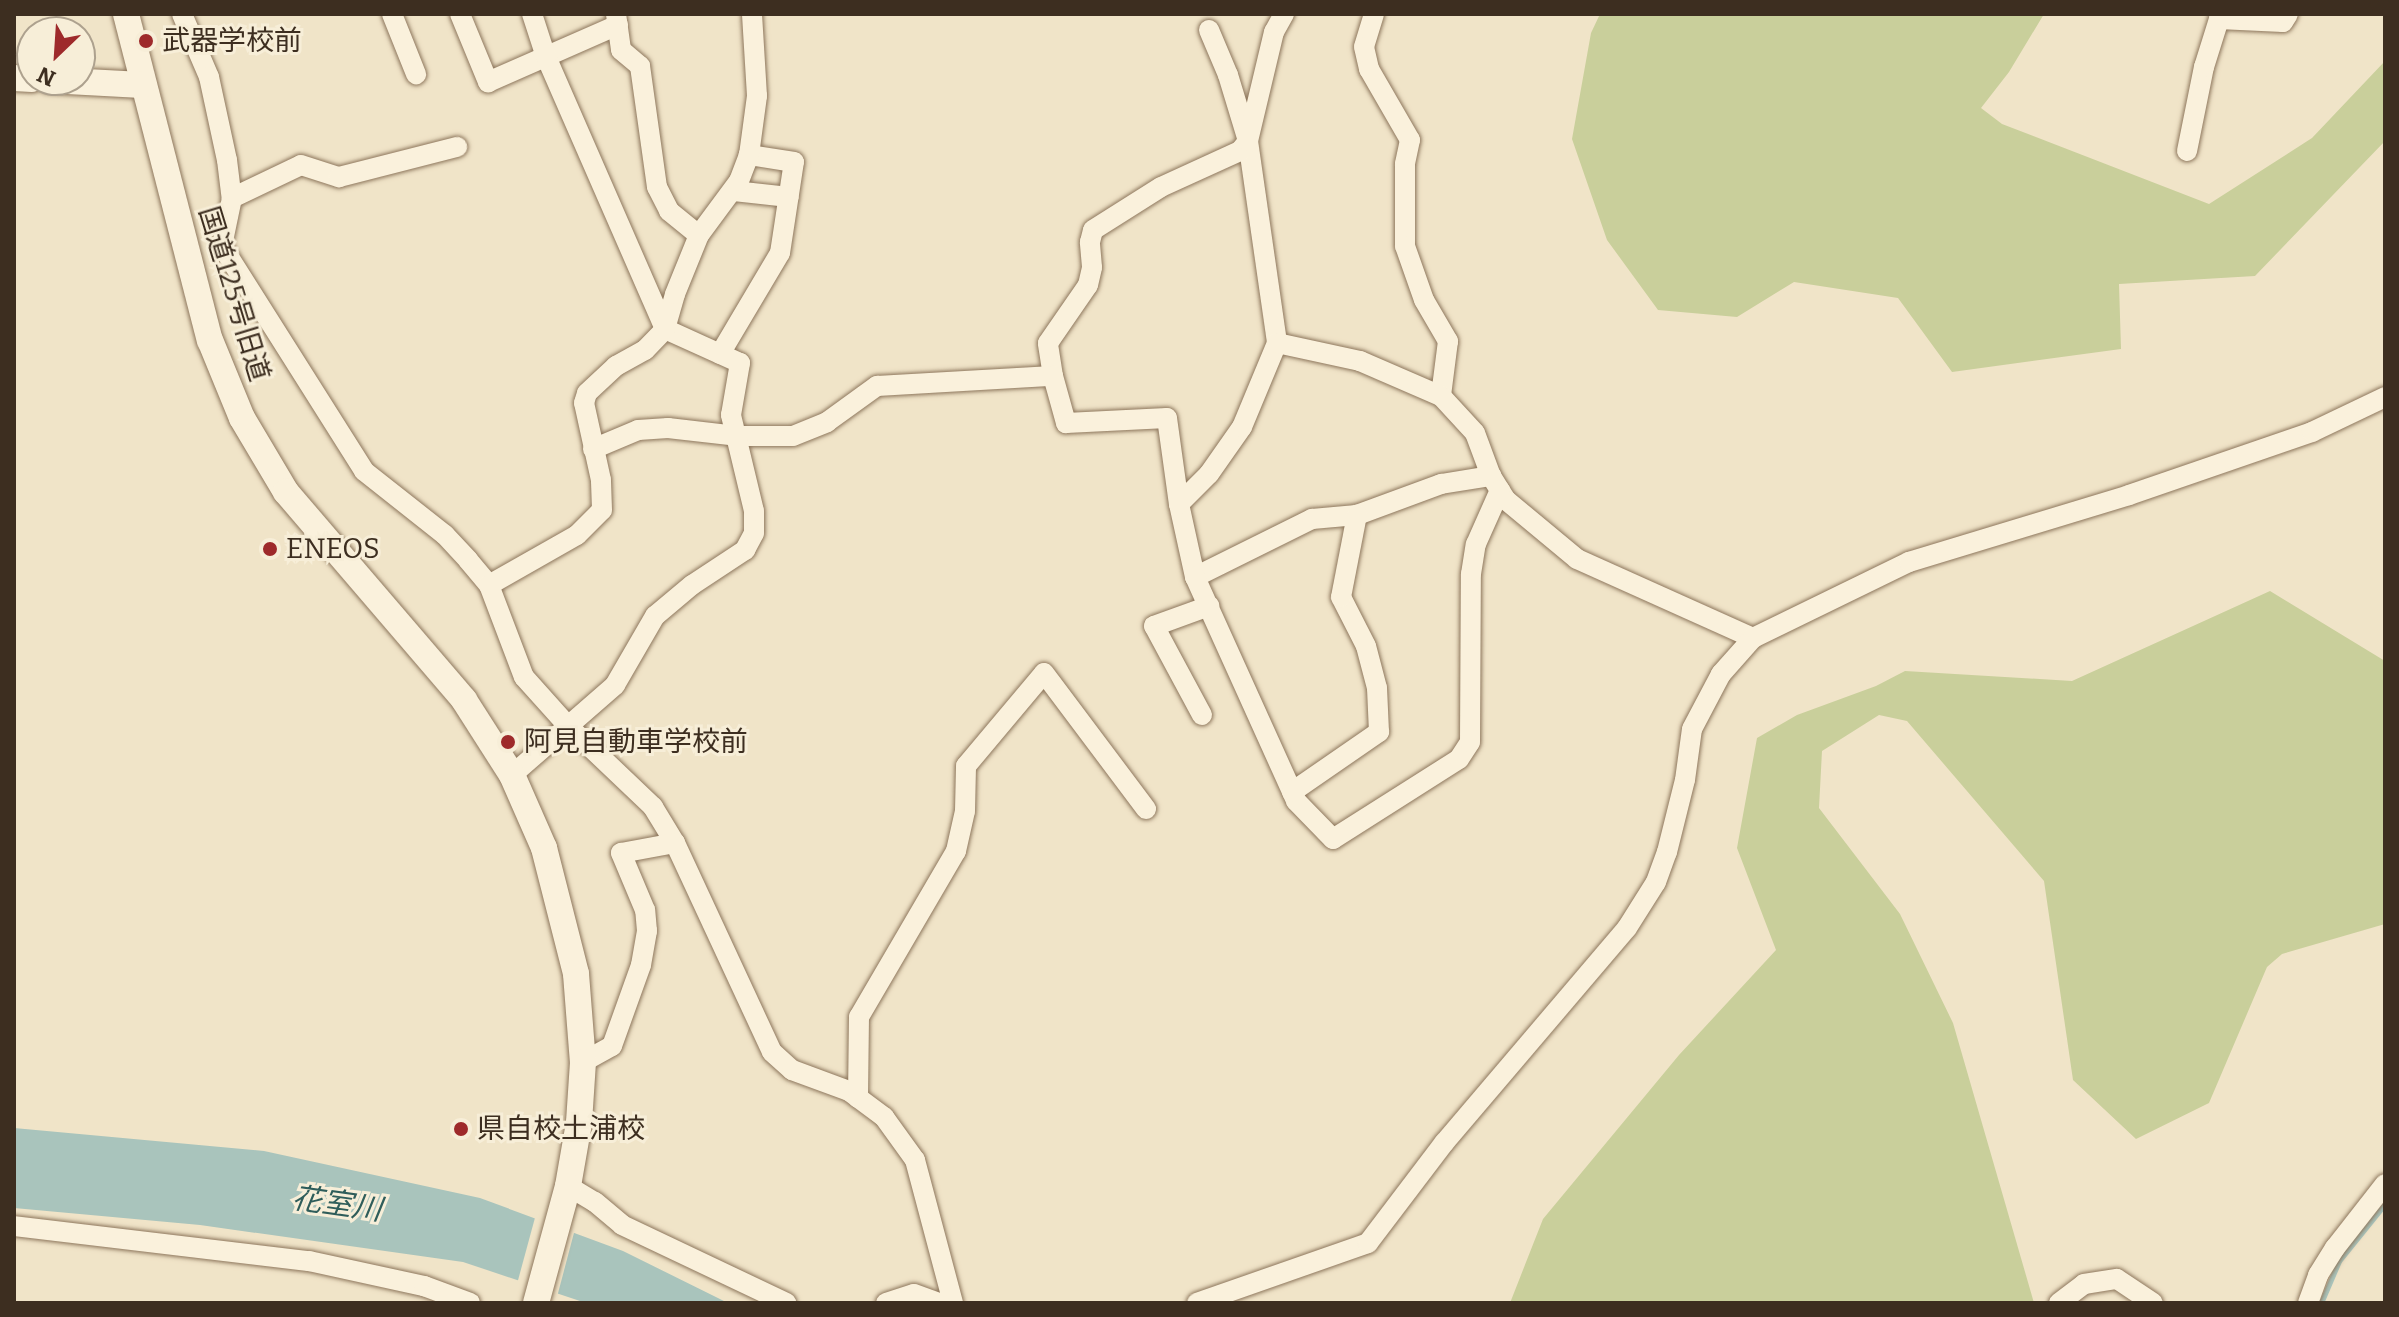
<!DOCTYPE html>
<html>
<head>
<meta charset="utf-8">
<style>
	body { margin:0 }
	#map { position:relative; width:2399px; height:1317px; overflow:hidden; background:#f0e4c8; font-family:Bitter,"Noto Sans JP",serif }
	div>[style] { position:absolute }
	.green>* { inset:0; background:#c9cf9b }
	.water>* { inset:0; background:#a9c4bc }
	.pier>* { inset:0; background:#f0e4c8 }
	.stream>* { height:5px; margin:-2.5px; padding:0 2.5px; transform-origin:2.5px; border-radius:2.5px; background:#a9c4bc }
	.roads { filter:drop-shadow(0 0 2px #8d765c) drop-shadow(0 0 2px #8d765c) }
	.minor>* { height:20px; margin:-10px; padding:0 10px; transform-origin:10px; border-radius:10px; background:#faf1dc }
	.tertiary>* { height:26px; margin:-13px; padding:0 13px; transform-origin:13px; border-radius:13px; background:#faf1dc }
	.dots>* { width:22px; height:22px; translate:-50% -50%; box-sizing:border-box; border:4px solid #f7eed8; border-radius:50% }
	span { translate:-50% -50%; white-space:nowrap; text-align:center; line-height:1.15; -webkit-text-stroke:6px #f7eed8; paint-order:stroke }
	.poi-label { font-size:28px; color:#3d2e20 }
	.left { translate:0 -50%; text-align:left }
	.street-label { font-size:28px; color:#3d2e20 }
	.water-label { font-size:30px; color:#2f5d5a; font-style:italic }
	.frame { position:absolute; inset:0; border:16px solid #3d2e20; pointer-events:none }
	.north { position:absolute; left:16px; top:16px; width:80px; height:80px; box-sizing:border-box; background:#f7eed8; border:2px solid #ada18e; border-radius:50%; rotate:205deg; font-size:22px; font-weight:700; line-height:32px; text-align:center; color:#3d2e20 }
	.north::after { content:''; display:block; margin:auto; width:28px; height:36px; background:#9e2a2b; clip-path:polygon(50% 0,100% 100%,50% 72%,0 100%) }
</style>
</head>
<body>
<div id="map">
	<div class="green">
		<div style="clip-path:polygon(1600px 14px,2044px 14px,2009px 72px,1981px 108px,2002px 124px,2209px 204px,2312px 138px,2385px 61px,2385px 141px,2255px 276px,2119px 284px,2121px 349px,1952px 372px,1898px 298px,1794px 282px,1737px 317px,1658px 310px,1607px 240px,1572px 139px,1591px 33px)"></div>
		<div style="clip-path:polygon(2270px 591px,2385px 661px,2385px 924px,2282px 954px,2267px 967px,2209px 1103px,2136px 1139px,2073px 1080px,2044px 881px,1907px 721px,1879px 715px,1822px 751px,1819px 808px,1900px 914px,1953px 1023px,2034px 1303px,1510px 1303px,1543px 1219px,1679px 1055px,1776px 950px,1737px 848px,1757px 738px,1797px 715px,1876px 686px,1905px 671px,2072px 681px)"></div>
	</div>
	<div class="water">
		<div style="clip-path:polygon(14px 1128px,264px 1151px,480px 1198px,623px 1251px,728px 1303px,586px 1303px,463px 1262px,200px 1225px,14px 1208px)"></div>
	</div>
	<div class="pier">
		<div style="clip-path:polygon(536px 1214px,575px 1229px,557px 1297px,517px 1284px)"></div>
	</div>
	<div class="stream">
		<div style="left:2321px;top:1303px;width:46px;rotate:-66.8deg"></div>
		<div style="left:2339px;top:1261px;width:73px;rotate:-51.1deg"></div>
	</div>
	<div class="roads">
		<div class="minor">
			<div style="left:182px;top:14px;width:69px;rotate:66.8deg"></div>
			<div style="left:209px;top:77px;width:85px;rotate:77.8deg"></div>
			<div style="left:227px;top:160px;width:38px;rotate:83deg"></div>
			<div style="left:232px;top:198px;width:49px;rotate:101.8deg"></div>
			<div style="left:222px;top:246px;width:266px;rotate:57.7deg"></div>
			<div style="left:364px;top:471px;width:103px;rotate:38.3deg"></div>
			<div style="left:445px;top:535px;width:34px;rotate:47deg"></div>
			<div style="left:468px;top:560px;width:33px;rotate:50deg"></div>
			<div style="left:489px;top:585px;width:98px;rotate:69.2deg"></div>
			<div style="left:524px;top:677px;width:64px;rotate:48.1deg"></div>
			<div style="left:567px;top:725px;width:119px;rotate:43.6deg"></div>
			<div style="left:653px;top:807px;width:42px;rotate:58.6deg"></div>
			<div style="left:675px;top:843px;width:230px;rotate:65.1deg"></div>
			<div style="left:772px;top:1052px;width:27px;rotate:42deg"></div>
			<div style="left:792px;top:1070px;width:61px;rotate:20.2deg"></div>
			<div style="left:849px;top:1091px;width:44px;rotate:36.6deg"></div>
			<div style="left:884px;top:1117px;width:53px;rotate:54.2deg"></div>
			<div style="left:915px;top:1160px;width:148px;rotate:75.1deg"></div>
			<div style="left:392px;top:14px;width:65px;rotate:68.2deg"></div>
			<div style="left:460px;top:14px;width:74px;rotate:67.6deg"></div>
			<div style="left:488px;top:82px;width:142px;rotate:-23.7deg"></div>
			<div style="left:616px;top:14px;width:36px;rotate:82deg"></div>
			<div style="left:621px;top:50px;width:25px;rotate:40deg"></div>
			<div style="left:640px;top:66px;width:122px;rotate:82deg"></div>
			<div style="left:657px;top:187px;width:27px;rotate:63deg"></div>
			<div style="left:669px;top:211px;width:38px;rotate:39deg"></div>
			<div style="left:1374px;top:14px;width:34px;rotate:107deg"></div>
			<div style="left:1364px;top:47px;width:23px;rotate:77deg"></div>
			<div style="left:1369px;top:69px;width:82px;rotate:60deg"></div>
			<div style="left:1410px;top:140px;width:25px;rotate:102deg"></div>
			<div style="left:1405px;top:164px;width:82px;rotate:90deg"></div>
			<div style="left:1405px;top:246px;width:57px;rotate:70.6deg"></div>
			<div style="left:1424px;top:300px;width:48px;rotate:59.7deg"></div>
			<div style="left:1448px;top:341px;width:55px;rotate:97.3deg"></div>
			<div style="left:1209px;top:30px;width:49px;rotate:67.1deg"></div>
			<div style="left:1228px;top:75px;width:69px;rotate:73.1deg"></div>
			<div style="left:1248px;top:141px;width:204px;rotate:81.8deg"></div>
			<div style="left:2187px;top:151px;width:86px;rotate:-78.6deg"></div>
			<div style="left:2204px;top:67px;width:50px;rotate:-72.6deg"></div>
			<div style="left:2219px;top:19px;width:64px;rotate:2.7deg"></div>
			<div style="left:2283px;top:22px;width:9px;rotate:-58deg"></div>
			<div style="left:734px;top:191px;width:55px;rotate:6.2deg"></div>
			<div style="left:232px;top:198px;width:76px;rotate:-25.6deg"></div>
			<div style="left:301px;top:165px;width:40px;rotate:18deg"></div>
			<div style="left:339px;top:177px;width:122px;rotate:-14.3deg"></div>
			<div style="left:720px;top:354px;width:117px;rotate:-59.3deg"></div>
			<div style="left:780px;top:253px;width:92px;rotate:-81.3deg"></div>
			<div style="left:794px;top:162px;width:46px;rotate:-171.2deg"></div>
			<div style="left:1053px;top:376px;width:33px;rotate:-99deg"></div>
			<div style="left:1048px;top:343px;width:70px;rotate:-55.4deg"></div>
			<div style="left:1088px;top:285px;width:18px;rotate:-77deg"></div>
			<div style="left:1092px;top:267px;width:25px;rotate:-95deg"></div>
			<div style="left:1090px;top:242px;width:12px;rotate:-76deg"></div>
			<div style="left:1093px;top:230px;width:80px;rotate:-32.3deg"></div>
			<div style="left:1161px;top:187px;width:87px;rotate:-24.5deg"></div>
			<div style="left:1240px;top:151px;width:13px;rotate:-51deg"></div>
			<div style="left:1248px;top:141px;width:112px;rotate:-76.6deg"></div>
			<div style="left:1274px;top:32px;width:21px;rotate:-61deg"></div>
			<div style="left:593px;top:449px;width:49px;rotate:-22.9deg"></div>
			<div style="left:638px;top:430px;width:30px;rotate:-4deg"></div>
			<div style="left:668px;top:428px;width:69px;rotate:6.6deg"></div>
			<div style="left:737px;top:436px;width:56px"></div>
			<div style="left:793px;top:436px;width:37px;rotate:-22deg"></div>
			<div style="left:827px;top:422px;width:62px;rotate:-35.8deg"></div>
			<div style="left:877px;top:386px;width:176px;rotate:-3.3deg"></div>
			<div style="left:1053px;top:376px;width:49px;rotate:74.5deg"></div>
			<div style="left:1066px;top:423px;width:101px;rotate:-2.8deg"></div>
			<div style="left:1167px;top:418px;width:87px;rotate:82.1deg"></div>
			<div style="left:1179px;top:504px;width:75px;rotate:77.6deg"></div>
			<div style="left:1195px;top:577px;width:131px;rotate:-26.4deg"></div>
			<div style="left:1312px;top:519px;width:45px;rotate:-5.1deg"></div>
			<div style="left:1357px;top:515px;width:90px;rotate:-20.3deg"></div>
			<div style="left:1441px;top:484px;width:51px;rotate:-9.1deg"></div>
			<div style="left:1179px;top:504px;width:42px;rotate:-45deg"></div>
			<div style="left:1209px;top:474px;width:57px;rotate:-54.9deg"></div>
			<div style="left:1242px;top:427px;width:91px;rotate:-67.4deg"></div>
			<div style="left:1277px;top:343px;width:85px;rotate:12.2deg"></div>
			<div style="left:1360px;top:361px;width:88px;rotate:23.4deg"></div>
			<div style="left:1441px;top:396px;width:50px;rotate:47.4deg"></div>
			<div style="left:1475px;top:433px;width:46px;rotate:69.6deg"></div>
			<div style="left:1491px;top:476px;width:28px;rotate:58deg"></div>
			<div style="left:1506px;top:500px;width:92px;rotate:39.7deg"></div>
			<div style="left:1577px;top:559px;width:193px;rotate:24.2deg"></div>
			<div style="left:1195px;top:577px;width:246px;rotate:65.7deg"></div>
			<div style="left:1296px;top:801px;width:53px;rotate:45.8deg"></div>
			<div style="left:1333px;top:839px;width:149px;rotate:-32.4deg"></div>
			<div style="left:1459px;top:759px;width:20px;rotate:-57deg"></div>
			<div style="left:1470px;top:742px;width:168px;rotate:-89.7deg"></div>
			<div style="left:1471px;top:574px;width:30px;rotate:-81deg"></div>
			<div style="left:1476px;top:544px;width:59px;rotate:-66deg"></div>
			<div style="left:489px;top:585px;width:101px;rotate:-29.6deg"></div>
			<div style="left:577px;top:535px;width:35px;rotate:-45deg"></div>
			<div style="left:602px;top:510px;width:30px;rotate:-92deg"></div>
			<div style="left:601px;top:480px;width:79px;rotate:-102.4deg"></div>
			<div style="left:584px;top:403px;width:10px;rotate:-73deg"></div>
			<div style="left:587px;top:393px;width:40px;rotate:-43deg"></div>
			<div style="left:616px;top:366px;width:33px;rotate:-29deg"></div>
			<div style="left:645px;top:350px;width:29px;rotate:-46deg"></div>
			<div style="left:665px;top:329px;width:36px;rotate:-74deg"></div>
			<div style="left:675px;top:294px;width:64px;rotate:-67.9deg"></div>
			<div style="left:699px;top:235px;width:67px;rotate:-53.5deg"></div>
			<div style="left:739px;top:181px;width:28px;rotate:-69deg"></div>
			<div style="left:749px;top:155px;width:60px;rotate:-82.3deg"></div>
			<div style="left:757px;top:96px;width:82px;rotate:-93.5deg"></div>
			<div style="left:1202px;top:715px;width:101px;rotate:-118.3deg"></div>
			<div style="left:1154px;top:626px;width:59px;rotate:-20deg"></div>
			<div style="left:512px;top:775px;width:137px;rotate:-41.1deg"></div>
			<div style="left:615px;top:685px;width:80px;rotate:-59.9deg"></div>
			<div style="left:655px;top:616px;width:48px;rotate:-40deg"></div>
			<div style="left:692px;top:585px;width:64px;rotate:-33.4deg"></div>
			<div style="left:745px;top:550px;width:19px;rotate:-62deg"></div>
			<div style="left:754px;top:533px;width:22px;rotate:-90deg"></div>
			<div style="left:754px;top:511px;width:99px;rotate:-103.5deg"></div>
			<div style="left:731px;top:415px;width:53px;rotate:-80.2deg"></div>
			<div style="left:740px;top:363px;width:82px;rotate:-155.6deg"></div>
			<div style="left:665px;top:329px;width:297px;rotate:-113.6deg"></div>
			<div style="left:546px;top:57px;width:45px;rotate:-108deg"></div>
			<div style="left:1292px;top:792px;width:106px;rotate:-34.6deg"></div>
			<div style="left:1379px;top:732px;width:44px;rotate:-92.6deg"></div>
			<div style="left:1377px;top:688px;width:43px;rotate:-104.7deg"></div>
			<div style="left:1366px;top:646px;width:55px;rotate:-117deg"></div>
			<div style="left:1341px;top:597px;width:84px;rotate:-79deg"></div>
			<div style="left:583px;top:1062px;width:33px;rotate:-29deg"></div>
			<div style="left:612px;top:1046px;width:86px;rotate:-70.3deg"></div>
			<div style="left:641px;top:965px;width:35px;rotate:-80deg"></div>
			<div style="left:647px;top:931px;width:21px;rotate:-95deg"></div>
			<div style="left:645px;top:910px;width:62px;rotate:-112.8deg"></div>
			<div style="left:621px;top:853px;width:55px;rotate:-10.5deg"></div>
			<div style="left:858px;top:1098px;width:81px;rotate:-89.3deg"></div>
			<div style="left:859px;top:1017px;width:192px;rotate:-59.7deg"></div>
			<div style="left:956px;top:851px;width:41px;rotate:-77.3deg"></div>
			<div style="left:965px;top:811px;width:45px;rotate:-88.7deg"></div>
			<div style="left:966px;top:766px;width:121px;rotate:-50deg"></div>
			<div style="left:1044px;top:673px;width:170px;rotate:53.1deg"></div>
			<div style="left:568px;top:1186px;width:31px;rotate:31deg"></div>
			<div style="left:595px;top:1202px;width:35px;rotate:40deg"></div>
			<div style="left:622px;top:1225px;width:182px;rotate:25.4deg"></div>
			<div style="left:14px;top:1226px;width:297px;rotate:6.8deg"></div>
			<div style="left:309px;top:1261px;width:118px;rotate:12.3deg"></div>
			<div style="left:424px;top:1286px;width:49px;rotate:20.3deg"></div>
			<div style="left:886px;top:1303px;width:29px;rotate:-18deg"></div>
			<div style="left:914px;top:1294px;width:27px;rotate:20deg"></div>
			<div style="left:1197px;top:1303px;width:181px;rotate:-19.3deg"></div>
			<div style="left:1368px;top:1243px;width:126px;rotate:-52.8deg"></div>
			<div style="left:1444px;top:1143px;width:282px;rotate:-49.6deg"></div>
			<div style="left:1627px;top:928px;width:54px;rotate:-57.8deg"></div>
			<div style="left:1656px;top:882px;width:32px;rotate:-70deg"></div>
			<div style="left:1667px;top:852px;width:74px;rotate:-76deg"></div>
			<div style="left:1685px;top:780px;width:51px;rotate:-82.2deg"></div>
			<div style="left:1692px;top:729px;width:62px;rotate:-62.2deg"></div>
			<div style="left:1721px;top:674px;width:48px;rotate:-48.4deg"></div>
			<div style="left:1753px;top:638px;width:174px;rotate:-26deg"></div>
			<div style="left:1909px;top:562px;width:230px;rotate:-16.9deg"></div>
			<div style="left:2129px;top:495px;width:194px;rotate:-19deg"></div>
			<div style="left:2312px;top:432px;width:81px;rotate:-25.6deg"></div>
			<div style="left:2059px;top:1303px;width:31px;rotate:-37deg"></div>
			<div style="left:2084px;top:1284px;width:33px;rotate:-9deg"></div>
			<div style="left:2117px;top:1279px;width:43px;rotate:33.7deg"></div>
			<div style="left:2308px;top:1303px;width:30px;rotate:-70deg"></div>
			<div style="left:2318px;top:1275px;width:32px;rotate:-58deg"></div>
			<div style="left:2335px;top:1248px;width:81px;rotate:-52deg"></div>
		</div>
		<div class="tertiary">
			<div style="left:126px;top:14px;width:337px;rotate:75.6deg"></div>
			<div style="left:210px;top:340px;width:84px;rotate:67.7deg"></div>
			<div style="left:242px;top:418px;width:86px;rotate:59.3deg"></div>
			<div style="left:286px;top:492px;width:274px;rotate:49.4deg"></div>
			<div style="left:464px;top:700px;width:89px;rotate:57.4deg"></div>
			<div style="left:512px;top:775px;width:80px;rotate:66.3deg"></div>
			<div style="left:544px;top:848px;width:130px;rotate:75.7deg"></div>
			<div style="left:576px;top:974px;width:88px;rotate:85.5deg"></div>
			<div style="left:583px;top:1062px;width:61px;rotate:93.8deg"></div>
			<div style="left:579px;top:1123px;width:64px;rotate:99.9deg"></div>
			<div style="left:568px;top:1186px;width:121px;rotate:105.3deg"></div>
			<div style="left:14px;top:78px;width:18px;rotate:3deg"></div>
			<div style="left:49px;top:80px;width:93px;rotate:3.1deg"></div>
		</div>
	</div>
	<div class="dots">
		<div style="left:146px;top:41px;background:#9e2a2b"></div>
		<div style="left:270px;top:549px;background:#9e2a2b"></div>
		<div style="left:508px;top:742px;background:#9e2a2b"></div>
		<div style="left:461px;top:1129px;background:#9e2a2b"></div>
	</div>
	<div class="poi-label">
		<span class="left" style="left:162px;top:41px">武器学校前</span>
		<span class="left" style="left:286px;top:549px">ENEOS</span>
		<span class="left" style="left:524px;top:742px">阿見自動車学校前</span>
		<span class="left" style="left:477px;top:1129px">県自校土浦校</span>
	</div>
	<div class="street-label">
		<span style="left:234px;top:294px;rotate:73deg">国道125号旧道</span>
	</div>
	<div class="water-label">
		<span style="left:337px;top:1204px;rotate:8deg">花室川</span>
	</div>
	<div class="frame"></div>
	<div class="north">N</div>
</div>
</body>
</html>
